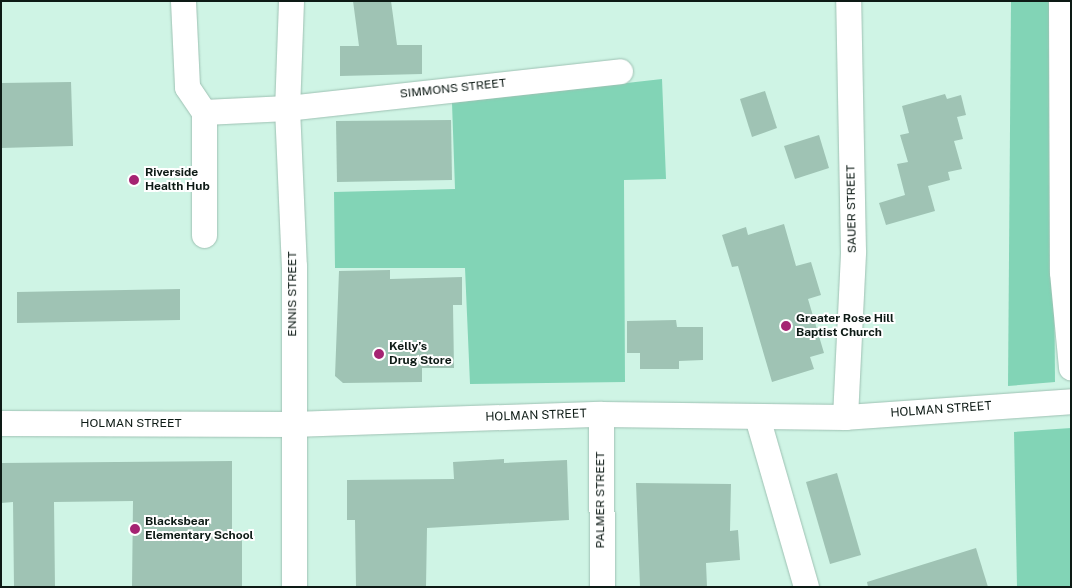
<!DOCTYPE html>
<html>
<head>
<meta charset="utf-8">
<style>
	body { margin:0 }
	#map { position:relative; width:1072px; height:588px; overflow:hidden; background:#cff4e5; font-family:"Public Sans",sans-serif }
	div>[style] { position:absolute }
	.green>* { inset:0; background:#82d4b6 }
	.building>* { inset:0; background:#9fc3b4 }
	.roads { filter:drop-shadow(0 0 1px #9ec1b3) drop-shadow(0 0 1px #9ec1b3) }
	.minor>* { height:25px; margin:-12.5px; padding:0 12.5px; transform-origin:12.5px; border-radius:12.5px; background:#fff }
	.dots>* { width:14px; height:14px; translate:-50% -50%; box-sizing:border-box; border:2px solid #fff; border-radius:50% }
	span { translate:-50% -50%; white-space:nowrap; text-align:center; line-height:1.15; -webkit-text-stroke:4px #fff; paint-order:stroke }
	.street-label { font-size:12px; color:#0d1a15 }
	.poi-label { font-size:12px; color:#0d1a15; font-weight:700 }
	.left { translate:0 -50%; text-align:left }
	.frame { position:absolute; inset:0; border:2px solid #0d1a15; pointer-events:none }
</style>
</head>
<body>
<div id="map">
	<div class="green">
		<div style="clip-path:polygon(1011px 1px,1052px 1px,1055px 382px,1008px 386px)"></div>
		<div style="clip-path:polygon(662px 79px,666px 179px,624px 180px,625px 382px,470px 384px,465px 268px,335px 268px,334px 192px,455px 189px,452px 103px)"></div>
		<div style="clip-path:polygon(1071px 428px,1071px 587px,1017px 587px,1014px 432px)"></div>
	</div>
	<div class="building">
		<div style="clip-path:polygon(353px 1px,391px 1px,397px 45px,422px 45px,422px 74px,340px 76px,340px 46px,359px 46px)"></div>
		<div style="clip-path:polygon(71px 82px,73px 146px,1px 148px,1px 83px)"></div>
		<div style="clip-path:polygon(765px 91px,777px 128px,752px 137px,740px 99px)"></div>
		<div style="clip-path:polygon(945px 94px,947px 99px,961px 95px,966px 115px,957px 117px,963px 139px,954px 141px,962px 169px,948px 172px,950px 180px,928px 186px,935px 211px,886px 225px,879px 203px,905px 195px,897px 164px,908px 162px,900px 135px,909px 133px,902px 106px)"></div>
		<div style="clip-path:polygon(451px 120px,452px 180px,337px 182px,336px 121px)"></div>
		<div style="clip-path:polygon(819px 135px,829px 168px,795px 179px,784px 146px)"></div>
		<div style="clip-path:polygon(784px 224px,796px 266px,811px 262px,821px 295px,808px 299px,824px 353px,810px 357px,814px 369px,772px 382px,738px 266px,732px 267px,722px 235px,746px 227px,748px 235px)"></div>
		<div style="clip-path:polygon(390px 270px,390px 279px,462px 277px,462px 305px,453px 305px,454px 368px,422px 368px,422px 382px,343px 383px,335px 376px,339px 271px)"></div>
		<div style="clip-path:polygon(180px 289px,180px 320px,17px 323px,17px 292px)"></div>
		<div style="clip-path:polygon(676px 320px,677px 327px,703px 327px,703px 360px,679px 361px,679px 369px,640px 369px,640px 353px,627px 353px,627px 321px)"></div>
		<div style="clip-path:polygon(504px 459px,504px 463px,567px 460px,569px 520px,427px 528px,426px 587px,356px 587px,355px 520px,347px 520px,347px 480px,454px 479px,453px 462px)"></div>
		<div style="clip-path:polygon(232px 461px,232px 535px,242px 535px,242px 587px,132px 587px,133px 501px,54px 502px,55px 587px,14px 587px,13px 502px,1px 503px,1px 463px)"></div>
		<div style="clip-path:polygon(837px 473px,861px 555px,830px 564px,806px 482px)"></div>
		<div style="clip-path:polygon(636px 483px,731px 484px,730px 531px,738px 530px,740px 560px,706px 563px,707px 587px,640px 587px)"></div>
		<div style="clip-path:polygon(976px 548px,988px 587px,868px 587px,867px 582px)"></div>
	</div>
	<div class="roads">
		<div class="minor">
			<div style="left:183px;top:1px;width:86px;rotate:87.3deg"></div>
			<div style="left:187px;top:87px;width:30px;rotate:56deg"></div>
			<div style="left:291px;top:1px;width:107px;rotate:92.1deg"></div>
			<div style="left:287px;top:108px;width:158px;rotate:87.5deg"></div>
			<div style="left:294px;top:266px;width:321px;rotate:90deg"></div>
			<div style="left:1061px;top:1px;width:271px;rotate:89.8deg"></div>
			<div style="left:1062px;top:272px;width:96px;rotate:84.6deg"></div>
			<div style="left:204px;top:235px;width:123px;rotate:-90deg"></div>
			<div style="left:204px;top:112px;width:83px;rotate:-2.8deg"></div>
			<div style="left:287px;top:108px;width:335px;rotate:-6.3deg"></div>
			<div style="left:601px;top:414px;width:173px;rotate:89.7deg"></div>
			<div style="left:757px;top:417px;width:177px;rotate:73.9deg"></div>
			<div style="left:845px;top:417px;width:166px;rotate:-87.2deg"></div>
			<div style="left:853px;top:251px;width:250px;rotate:-91.1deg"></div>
			<div style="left:1px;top:423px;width:291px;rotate:0.2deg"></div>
			<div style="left:292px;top:424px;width:309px;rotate:-1.9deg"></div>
			<div style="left:601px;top:414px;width:244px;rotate:0.7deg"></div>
			<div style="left:845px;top:417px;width:227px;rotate:-4deg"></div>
		</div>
	</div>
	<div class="dots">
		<div style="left:134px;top:180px;background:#a52372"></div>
		<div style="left:786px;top:326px;background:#a52372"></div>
		<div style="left:379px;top:354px;background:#a52372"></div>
		<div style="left:135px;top:529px;background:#a52372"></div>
	</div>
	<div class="street-label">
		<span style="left:453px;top:89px;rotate:-6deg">SIMMONS STREET</span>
		<span style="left:852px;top:209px;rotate:-91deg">SAUER STREET</span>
		<span style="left:293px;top:294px;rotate:-90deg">ENNIS STREET</span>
		<span style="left:941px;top:410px;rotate:-4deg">HOLMAN STREET</span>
		<span style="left:536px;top:416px;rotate:-2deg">HOLMAN STREET</span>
		<span style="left:131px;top:424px">HOLMAN STREET</span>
		<span style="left:601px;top:500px;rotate:-90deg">PALMER STREET</span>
	</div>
	<div class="poi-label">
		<span class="left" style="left:145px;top:180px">Riverside<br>Health Hub</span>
		<span class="left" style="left:796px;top:326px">Greater Rose Hill<br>Baptist Church</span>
		<span class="left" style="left:389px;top:354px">Kelly’s<br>Drug Store</span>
		<span class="left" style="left:145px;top:529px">Blacksbear<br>Elementary School</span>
	</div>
	<div class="frame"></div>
</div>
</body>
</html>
